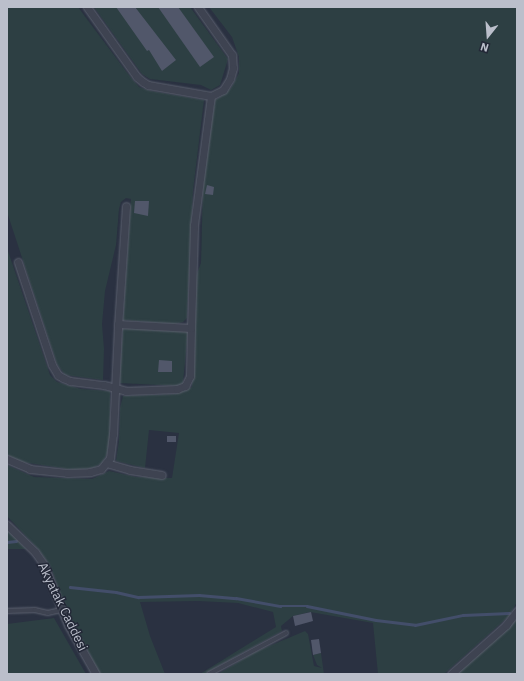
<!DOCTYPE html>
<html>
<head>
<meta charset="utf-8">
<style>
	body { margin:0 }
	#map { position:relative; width:524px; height:681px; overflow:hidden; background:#2a3141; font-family:"IBM Plex Sans",sans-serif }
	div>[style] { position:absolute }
	.green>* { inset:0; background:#2d3f43 }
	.stream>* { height:2.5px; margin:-1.25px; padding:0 1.25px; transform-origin:1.25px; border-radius:1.25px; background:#434e6a }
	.building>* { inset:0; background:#51576a }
	.roads { filter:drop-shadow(0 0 1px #5c616f) drop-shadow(0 0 1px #5c616f) }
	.lane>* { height:3.5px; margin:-1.75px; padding:0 1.75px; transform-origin:1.75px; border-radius:1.75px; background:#3e4351 }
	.street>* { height:7px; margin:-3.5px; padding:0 3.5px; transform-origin:3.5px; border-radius:3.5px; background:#3e4351 }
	span { translate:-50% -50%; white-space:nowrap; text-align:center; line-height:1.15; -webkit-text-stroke:3px #232837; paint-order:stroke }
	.street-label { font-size:13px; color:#bbbfcb }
	.frame { position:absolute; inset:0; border:8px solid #bbbfcb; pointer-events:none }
	.north { position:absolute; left:468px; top:16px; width:40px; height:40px; -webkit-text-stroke:3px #232837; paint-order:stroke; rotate:197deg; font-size:11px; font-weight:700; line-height:16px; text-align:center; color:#bbbfcb }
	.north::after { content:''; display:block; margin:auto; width:14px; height:18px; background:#bbbfcb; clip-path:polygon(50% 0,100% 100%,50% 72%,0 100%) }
</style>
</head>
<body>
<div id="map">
	<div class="green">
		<div style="clip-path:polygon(7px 7px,78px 7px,128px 74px,139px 87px,151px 91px,204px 100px,193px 190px,187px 318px,183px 322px,174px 324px,123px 320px,131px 199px,126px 198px,121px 202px,119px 209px,116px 245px,105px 291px,102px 324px,104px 349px,103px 380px,65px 375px,57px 364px,7px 212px)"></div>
		<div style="clip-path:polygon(94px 7px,190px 7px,228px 59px,220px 85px,211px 90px,201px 85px,150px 79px,142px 74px)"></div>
		<div style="clip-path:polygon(209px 7px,517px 7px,517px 602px,509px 616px,444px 674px,378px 674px,373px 623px,310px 612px,293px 616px,281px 626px,282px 631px,204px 674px,200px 674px,276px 627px,273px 612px,238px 603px,198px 601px,140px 602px,150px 636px,165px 674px,100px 674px,66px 610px,51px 567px,39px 550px,7px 516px,7px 465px,34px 477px,92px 479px,109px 471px,136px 477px,172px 478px,179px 433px,149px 430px,145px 468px,116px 461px,119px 441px,120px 408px,123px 396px,176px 394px,192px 387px,196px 276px,201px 263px,203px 183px,215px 100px,223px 95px,231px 88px,239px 73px,239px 57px,232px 37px)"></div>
		<div style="clip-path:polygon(7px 248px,50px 375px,57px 382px,81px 389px,110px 391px,110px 440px,107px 454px,102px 463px,93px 468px,74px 470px,22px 462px,7px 455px)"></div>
		<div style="clip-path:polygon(131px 328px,188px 332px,183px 382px,180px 386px,119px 383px,123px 329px)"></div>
		<div style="clip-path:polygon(7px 530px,26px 549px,7px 549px)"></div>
		<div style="clip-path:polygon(54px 618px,86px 674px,7px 674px,7px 624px)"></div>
		<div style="clip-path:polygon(517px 618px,517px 674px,453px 674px,507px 627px)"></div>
		<div style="clip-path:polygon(305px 631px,308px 634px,314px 666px,322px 668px,317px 665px,313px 655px,321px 653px,324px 674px,218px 674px,255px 652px)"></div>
	</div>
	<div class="stream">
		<div style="left:7px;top:542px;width:9px;rotate:-6deg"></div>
		<div style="left:70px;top:587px;width:46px;rotate:6.2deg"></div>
		<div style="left:116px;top:592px;width:23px;rotate:13deg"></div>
		<div style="left:138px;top:597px;width:61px;rotate:-1.9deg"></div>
		<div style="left:199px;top:595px;width:37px;rotate:5deg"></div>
		<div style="left:236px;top:598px;width:45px;rotate:10.3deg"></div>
		<div style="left:280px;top:606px;width:27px"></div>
		<div style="left:307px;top:606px;width:70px;rotate:11.5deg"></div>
		<div style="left:376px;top:620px;width:39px;rotate:7deg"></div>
		<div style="left:415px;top:625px;width:49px;rotate:-11.8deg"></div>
		<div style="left:463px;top:615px;width:46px;rotate:-2.5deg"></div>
	</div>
	<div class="building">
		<div style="clip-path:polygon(116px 7px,135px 7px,176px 60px,162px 71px,149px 50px,147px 51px)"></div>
		<div style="clip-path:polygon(158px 7px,178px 7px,214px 57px,200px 67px)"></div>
		<div style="clip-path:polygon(207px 185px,214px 187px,213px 195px,205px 194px)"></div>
		<div style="clip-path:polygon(135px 201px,149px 201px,148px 216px,134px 213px)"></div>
		<div style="clip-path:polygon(159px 360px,172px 361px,172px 372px,158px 372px)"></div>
		<div style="clip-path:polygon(167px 436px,176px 436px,176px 442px,167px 442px)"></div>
		<div style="clip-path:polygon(311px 612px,313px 621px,295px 626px,293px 616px)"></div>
		<div style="clip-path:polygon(319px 639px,321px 653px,313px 655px,311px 640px)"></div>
	</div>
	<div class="roads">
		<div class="lane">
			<div style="left:7px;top:611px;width:28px;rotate:-2deg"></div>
			<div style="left:35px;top:610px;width:13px;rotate:13deg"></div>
			<div style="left:48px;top:613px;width:13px;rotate:-13deg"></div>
			<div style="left:209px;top:674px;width:87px;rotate:-28deg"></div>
		</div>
		<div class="street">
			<div style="left:87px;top:7px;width:86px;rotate:54.5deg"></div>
			<div style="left:137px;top:77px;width:8px;rotate:40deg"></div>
			<div style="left:143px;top:82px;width:6px;rotate:31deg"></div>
			<div style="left:148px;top:85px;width:64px;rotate:9.9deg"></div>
			<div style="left:198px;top:7px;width:59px;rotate:54.7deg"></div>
			<div style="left:232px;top:55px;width:13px;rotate:86deg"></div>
			<div style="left:233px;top:68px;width:11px;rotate:105deg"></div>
			<div style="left:230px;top:79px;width:13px;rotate:122deg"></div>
			<div style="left:223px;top:90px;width:13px;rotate:153deg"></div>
			<div style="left:18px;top:262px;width:108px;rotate:71.7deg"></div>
			<div style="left:52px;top:365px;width:12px;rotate:59deg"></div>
			<div style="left:58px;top:375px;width:6px;rotate:31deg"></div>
			<div style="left:63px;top:378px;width:8px;rotate:23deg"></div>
			<div style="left:70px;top:381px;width:34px;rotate:7deg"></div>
			<div style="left:104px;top:385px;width:23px;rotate:15deg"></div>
			<div style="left:126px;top:391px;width:51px;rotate:-2.2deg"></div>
			<div style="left:177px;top:389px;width:9px;rotate:-21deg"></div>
			<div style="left:185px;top:386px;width:11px;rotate:-63deg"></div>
			<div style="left:190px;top:376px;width:48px;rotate:-88.8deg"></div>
			<div style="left:191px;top:328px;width:73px;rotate:-176.9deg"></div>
			<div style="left:191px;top:328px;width:103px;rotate:-88.3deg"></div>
			<div style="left:194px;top:225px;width:130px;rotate:-82.5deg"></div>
			<div style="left:7px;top:459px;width:25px;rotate:23deg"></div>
			<div style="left:30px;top:469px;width:37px;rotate:6deg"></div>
			<div style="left:67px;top:473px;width:23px;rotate:-2deg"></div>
			<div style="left:90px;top:472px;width:11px;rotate:-15deg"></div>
			<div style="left:101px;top:469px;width:14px;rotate:-51deg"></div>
			<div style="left:110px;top:458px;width:24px;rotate:-83deg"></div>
			<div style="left:113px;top:434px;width:107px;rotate:-87.3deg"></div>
			<div style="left:118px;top:327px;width:121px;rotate:-86.2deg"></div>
			<div style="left:106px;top:463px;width:25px;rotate:16deg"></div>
			<div style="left:130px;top:470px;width:32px;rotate:9deg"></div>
			<div style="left:7px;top:525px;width:39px;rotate:44deg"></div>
			<div style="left:35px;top:552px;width:16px;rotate:55deg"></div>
			<div style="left:44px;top:565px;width:65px;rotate:68.2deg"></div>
			<div style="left:68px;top:625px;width:56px;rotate:60.3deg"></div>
			<div style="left:451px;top:674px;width:74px;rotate:-41.7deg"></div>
			<div style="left:506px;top:625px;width:18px;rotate:-52deg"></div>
		</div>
	</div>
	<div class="street-label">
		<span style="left:62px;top:607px;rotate:64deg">Akyatak Caddesi</span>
	</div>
	<div class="frame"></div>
	<div class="north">N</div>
</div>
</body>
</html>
